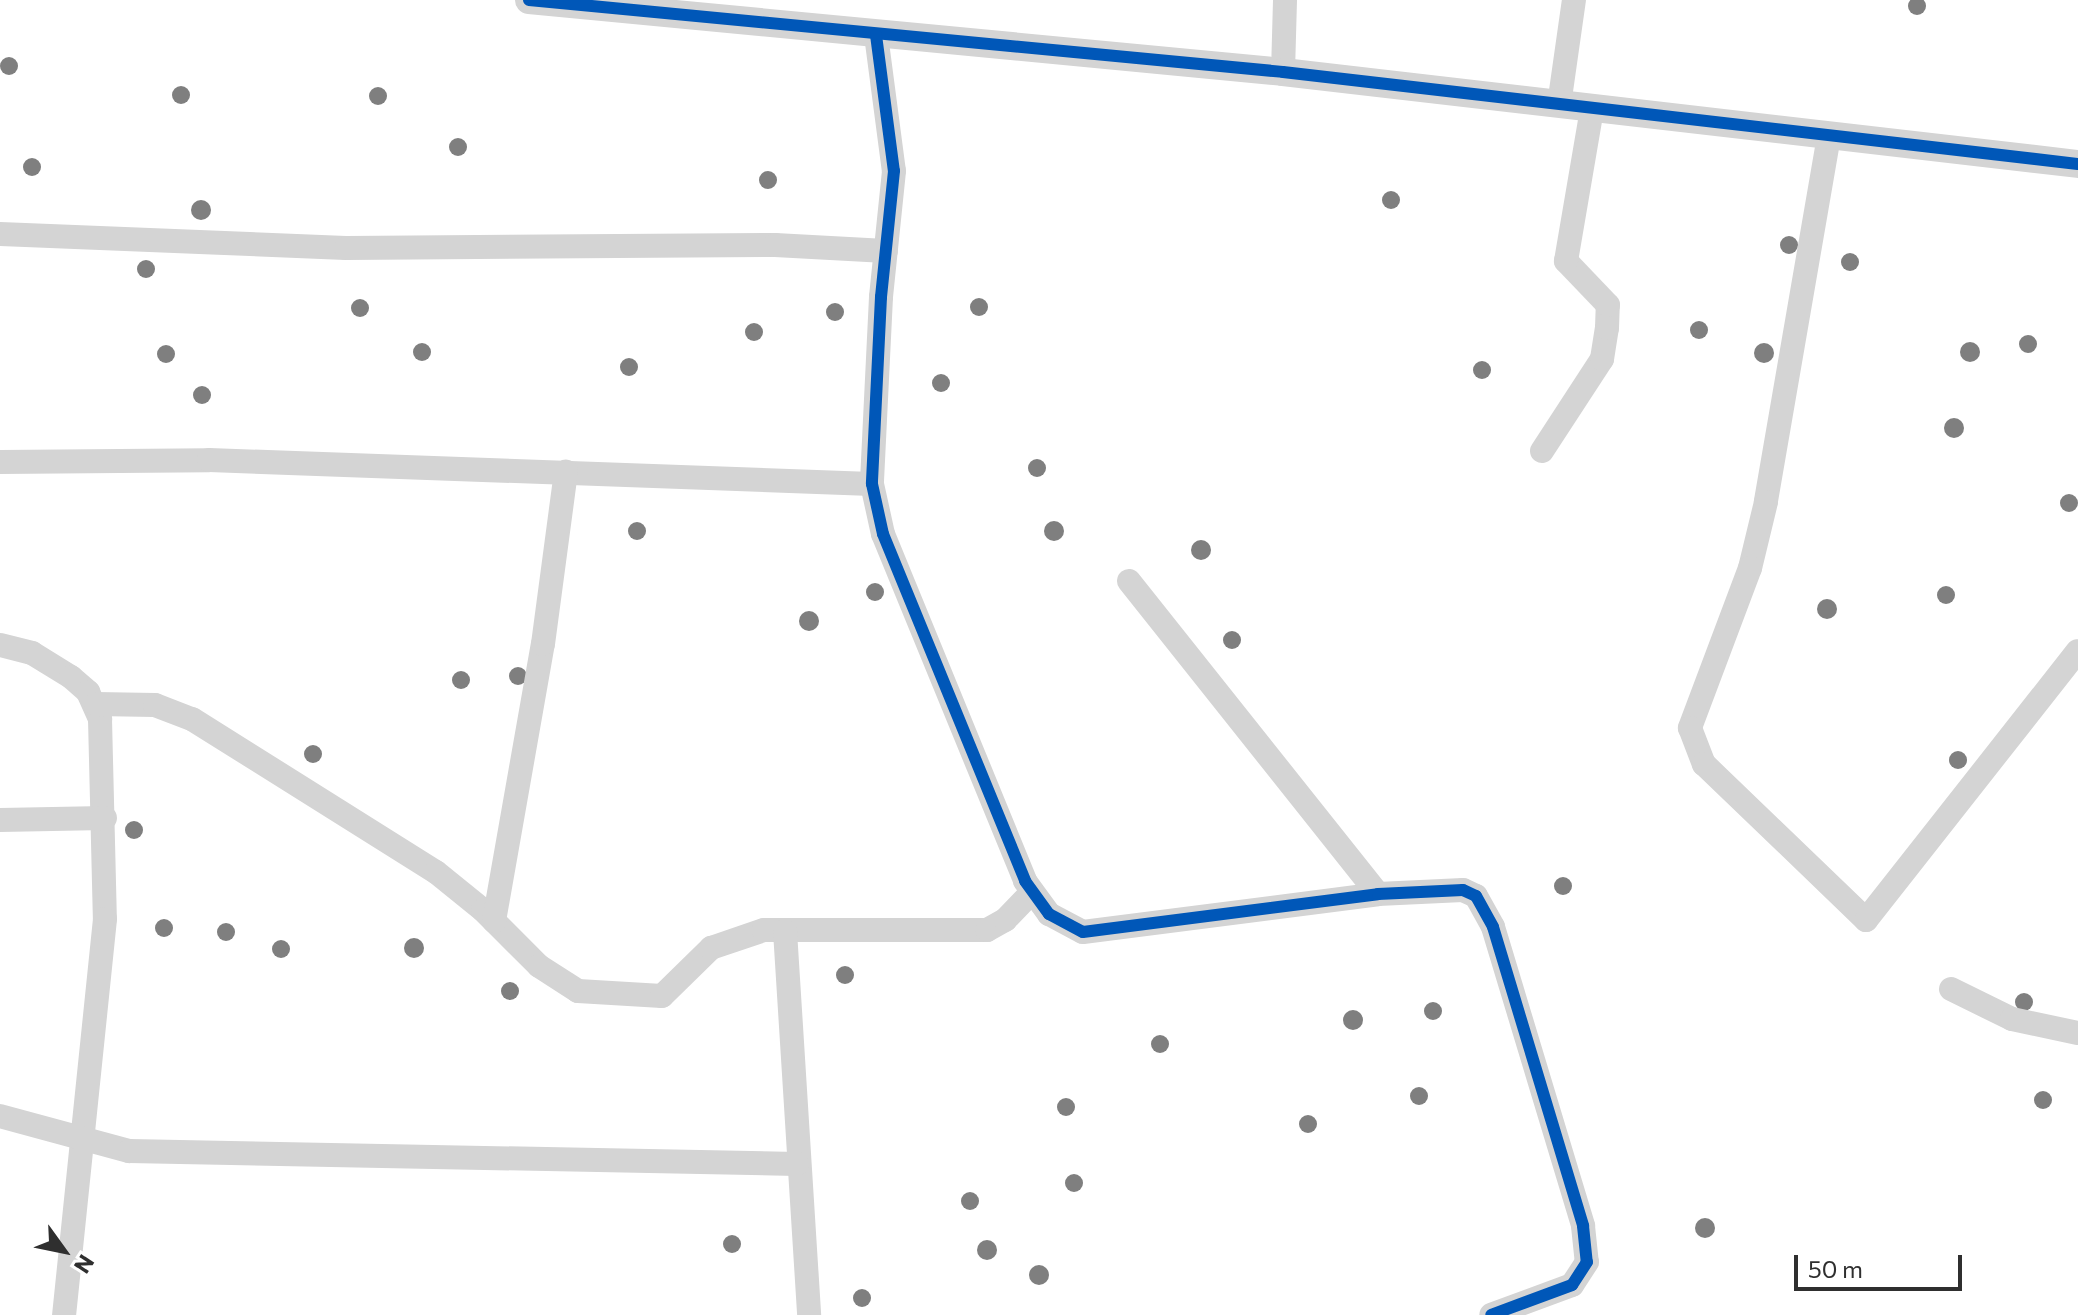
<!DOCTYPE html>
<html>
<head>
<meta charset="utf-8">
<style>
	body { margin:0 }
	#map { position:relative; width:2078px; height:1315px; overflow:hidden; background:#fff; font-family:Commissioner,sans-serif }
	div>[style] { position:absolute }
	.building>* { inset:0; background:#7f7f7f }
	.round { border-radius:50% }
	.minor>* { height:24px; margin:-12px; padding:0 12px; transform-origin:12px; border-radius:12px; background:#d4d4d4 }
	.tertiary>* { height:28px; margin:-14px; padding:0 14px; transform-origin:14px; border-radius:14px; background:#d4d4d4 }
	.cycleway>* { height:12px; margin:-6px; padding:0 6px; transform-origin:6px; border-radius:6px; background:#0057b8 }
	span { translate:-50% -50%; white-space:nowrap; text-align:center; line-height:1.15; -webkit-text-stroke:8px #fff; paint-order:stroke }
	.north { position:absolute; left:24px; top:1211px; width:80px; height:80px; -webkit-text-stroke:6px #fff; paint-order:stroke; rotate:123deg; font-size:22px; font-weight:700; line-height:32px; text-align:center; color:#2f2f2f }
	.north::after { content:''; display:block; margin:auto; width:28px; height:36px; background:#2f2f2f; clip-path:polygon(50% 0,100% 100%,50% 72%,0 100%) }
	.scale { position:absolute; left:1794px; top:1255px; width:168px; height:36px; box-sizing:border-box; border:4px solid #2f2f2f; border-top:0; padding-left:10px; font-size:24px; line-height:28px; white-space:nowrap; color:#2f2f2f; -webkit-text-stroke:6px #fff; paint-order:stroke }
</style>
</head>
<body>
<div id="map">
	<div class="building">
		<div class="round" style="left:1908px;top:-3px;width:18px;height:18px"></div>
		<div class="round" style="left:0;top:57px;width:18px;height:18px"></div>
		<div class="round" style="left:172px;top:86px;width:18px;height:18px"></div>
		<div class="round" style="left:369px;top:87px;width:18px;height:18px"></div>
		<div class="round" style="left:449px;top:138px;width:18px;height:18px"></div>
		<div class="round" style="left:23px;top:158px;width:18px;height:18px"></div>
		<div class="round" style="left:759px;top:171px;width:18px;height:18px"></div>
		<div class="round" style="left:1382px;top:191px;width:18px;height:18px"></div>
		<div class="round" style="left:191px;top:200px;width:20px;height:20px"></div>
		<div class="round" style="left:1780px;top:236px;width:18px;height:18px"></div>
		<div class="round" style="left:1841px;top:253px;width:18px;height:18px"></div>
		<div class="round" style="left:137px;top:260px;width:18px;height:18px"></div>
		<div class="round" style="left:970px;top:298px;width:18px;height:18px"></div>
		<div class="round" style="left:351px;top:299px;width:18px;height:18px"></div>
		<div class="round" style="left:826px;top:303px;width:18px;height:18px"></div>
		<div class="round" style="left:1690px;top:321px;width:18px;height:18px"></div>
		<div class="round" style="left:745px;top:323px;width:18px;height:18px"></div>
		<div class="round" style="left:2019px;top:335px;width:18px;height:18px"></div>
		<div class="round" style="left:1960px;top:342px;width:20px;height:20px"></div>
		<div class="round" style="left:413px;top:343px;width:18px;height:18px"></div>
		<div class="round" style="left:1754px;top:343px;width:20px;height:20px"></div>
		<div class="round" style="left:157px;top:345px;width:18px;height:18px"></div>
		<div class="round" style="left:620px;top:358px;width:18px;height:18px"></div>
		<div class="round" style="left:1473px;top:361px;width:18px;height:18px"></div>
		<div class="round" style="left:932px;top:374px;width:18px;height:18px"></div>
		<div class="round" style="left:193px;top:386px;width:18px;height:18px"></div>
		<div class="round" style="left:1944px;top:418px;width:20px;height:20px"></div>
		<div class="round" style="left:1028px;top:459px;width:18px;height:18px"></div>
		<div class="round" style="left:2060px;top:494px;width:18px;height:18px"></div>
		<div class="round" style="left:1044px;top:521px;width:20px;height:20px"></div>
		<div class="round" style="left:628px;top:522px;width:18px;height:18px"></div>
		<div class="round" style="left:1191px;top:540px;width:20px;height:20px"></div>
		<div class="round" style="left:866px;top:583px;width:18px;height:18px"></div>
		<div class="round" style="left:1937px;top:586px;width:18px;height:18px"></div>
		<div class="round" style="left:1817px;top:599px;width:20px;height:20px"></div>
		<div class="round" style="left:799px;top:611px;width:20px;height:20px"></div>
		<div class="round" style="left:1223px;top:631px;width:18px;height:18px"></div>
		<div class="round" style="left:509px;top:667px;width:18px;height:18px"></div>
		<div class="round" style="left:452px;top:671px;width:18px;height:18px"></div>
		<div class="round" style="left:304px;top:745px;width:18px;height:18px"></div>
		<div class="round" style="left:1949px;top:751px;width:18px;height:18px"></div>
		<div class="round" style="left:125px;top:821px;width:18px;height:18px"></div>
		<div class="round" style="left:1554px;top:877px;width:18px;height:18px"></div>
		<div class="round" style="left:155px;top:919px;width:18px;height:18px"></div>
		<div class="round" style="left:217px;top:923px;width:18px;height:18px"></div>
		<div class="round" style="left:404px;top:938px;width:20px;height:20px"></div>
		<div class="round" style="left:272px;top:940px;width:18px;height:18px"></div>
		<div class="round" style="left:836px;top:966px;width:18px;height:18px"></div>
		<div class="round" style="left:501px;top:982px;width:18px;height:18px"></div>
		<div class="round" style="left:2015px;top:993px;width:18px;height:18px"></div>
		<div class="round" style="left:1424px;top:1002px;width:18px;height:18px"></div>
		<div class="round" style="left:1343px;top:1010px;width:20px;height:20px"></div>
		<div class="round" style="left:1151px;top:1035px;width:18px;height:18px"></div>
		<div class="round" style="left:1410px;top:1087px;width:18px;height:18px"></div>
		<div class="round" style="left:2034px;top:1091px;width:18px;height:18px"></div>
		<div class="round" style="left:1057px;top:1098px;width:18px;height:18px"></div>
		<div class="round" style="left:1299px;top:1115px;width:18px;height:18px"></div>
		<div class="round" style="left:1065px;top:1174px;width:18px;height:18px"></div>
		<div class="round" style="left:961px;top:1192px;width:18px;height:18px"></div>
		<div class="round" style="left:1695px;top:1218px;width:20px;height:20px"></div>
		<div class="round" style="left:723px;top:1235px;width:18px;height:18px"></div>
		<div class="round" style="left:977px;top:1240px;width:20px;height:20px"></div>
		<div class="round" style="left:1029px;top:1265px;width:20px;height:20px"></div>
		<div class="round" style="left:853px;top:1289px;width:18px;height:18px"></div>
	</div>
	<div class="minor">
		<div style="left:876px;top:35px;width:137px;rotate:82.5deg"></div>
		<div style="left:894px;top:171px;width:127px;rotate:95.9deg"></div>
		<div style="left:881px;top:297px;width:187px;rotate:92.8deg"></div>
		<div style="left:872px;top:484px;width:51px;rotate:77.6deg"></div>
		<div style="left:883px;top:534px;width:375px;rotate:67.7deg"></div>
		<div style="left:1025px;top:881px;width:41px;rotate:54deg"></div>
		<div style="left:1049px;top:914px;width:38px;rotate:28deg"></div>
		<div style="left:1083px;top:932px;width:297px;rotate:-7.3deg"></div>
		<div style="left:1378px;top:894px;width:85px;rotate:-2.7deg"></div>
		<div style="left:1463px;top:890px;width:14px;rotate:25deg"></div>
		<div style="left:1476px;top:896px;width:35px;rotate:61deg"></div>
		<div style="left:1493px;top:927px;width:312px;rotate:73.2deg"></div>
		<div style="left:1583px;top:1226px;width:36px;rotate:84deg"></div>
		<div style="left:1587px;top:1262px;width:27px;rotate:123deg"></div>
		<div style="left:1572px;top:1285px;width:86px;rotate:159.7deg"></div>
		<div style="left:1283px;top:72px;width:72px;rotate:-88.4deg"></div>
		<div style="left:1559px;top:105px;width:106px;rotate:-81.9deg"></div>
		<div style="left:1829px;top:136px;width:371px;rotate:99.8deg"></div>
		<div style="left:1766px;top:502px;width:68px;rotate:103.6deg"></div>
		<div style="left:1750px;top:568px;width:171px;rotate:110.6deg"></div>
		<div style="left:1690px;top:728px;width:39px;rotate:69deg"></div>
		<div style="left:1704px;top:764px;width:225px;rotate:43.9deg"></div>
		<div style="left:1866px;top:920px;width:342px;rotate:-51.8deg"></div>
		<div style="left:0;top:234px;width:346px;rotate:2.3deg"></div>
		<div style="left:346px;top:248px;width:429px;rotate:-0.4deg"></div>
		<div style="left:775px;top:245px;width:111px;rotate:3.1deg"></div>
		<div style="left:1542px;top:451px;width:110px;rotate:-56.9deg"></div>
		<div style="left:1602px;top:359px;width:31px;rotate:-81deg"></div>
		<div style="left:1607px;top:328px;width:23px;rotate:-88deg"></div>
		<div style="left:1608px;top:305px;width:61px;rotate:-133.7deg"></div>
		<div style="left:1566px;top:261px;width:154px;rotate:-80.3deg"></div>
		<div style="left:0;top:462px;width:209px;rotate:-0.5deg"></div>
		<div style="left:209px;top:460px;width:663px;rotate:2.07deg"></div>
		<div style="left:1129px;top:581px;width:400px;rotate:51.5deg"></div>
		<div style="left:0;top:645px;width:33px;rotate:14deg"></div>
		<div style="left:32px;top:653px;width:46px;rotate:31.6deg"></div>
		<div style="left:71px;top:677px;width:23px;rotate:41deg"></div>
		<div style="left:88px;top:692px;width:30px;rotate:66deg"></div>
		<div style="left:100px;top:719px;width:200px;rotate:88.6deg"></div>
		<div style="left:105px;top:919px;width:398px;rotate:95.9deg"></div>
		<div style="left:96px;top:704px;width:59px;rotate:1deg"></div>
		<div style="left:155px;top:705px;width:40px;rotate:21deg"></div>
		<div style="left:192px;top:719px;width:288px;rotate:32.1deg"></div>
		<div style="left:436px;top:872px;width:60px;rotate:39deg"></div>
		<div style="left:483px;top:910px;width:79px;rotate:45deg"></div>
		<div style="left:539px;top:966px;width:46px;rotate:32.7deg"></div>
		<div style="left:578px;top:991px;width:84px;rotate:3.4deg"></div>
		<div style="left:662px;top:996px;width:69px;rotate:-44.4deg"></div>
		<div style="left:711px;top:948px;width:56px;rotate:-18.8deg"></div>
		<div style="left:764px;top:930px;width:223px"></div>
		<div style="left:987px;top:930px;width:21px;rotate:-29deg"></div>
		<div style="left:1005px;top:920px;width:39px;rotate:-46deg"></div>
		<div style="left:0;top:820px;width:105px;rotate:-1.1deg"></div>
		<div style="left:494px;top:921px;width:281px;rotate:-80deg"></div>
		<div style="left:543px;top:644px;width:174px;rotate:-82.4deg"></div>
		<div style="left:785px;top:931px;width:385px;rotate:86.4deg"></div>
		<div style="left:1951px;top:989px;width:68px;rotate:26.2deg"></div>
		<div style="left:2012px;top:1019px;width:67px;rotate:12deg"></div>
		<div style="left:0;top:1116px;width:134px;rotate:15.2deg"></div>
		<div style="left:129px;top:1151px;width:668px;rotate:1.11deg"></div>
	</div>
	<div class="tertiary">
		<div style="left:529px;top:0;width:757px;rotate:5.45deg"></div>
		<div style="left:1283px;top:72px;width:800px;rotate:6.6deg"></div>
	</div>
	<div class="cycleway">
		<div style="left:529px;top:0;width:757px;rotate:5.45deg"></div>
		<div style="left:1283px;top:72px;width:800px;rotate:6.6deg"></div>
		<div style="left:876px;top:35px;width:137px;rotate:82.5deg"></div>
		<div style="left:894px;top:171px;width:127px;rotate:95.9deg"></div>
		<div style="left:881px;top:297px;width:187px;rotate:92.8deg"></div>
		<div style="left:872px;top:484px;width:51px;rotate:77.6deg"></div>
		<div style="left:883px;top:534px;width:375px;rotate:67.7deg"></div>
		<div style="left:1025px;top:881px;width:41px;rotate:54deg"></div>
		<div style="left:1049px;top:914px;width:38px;rotate:28deg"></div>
		<div style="left:1083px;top:932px;width:297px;rotate:-7.3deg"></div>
		<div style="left:1378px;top:894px;width:85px;rotate:-2.7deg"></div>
		<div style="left:1463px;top:890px;width:14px;rotate:25deg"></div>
		<div style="left:1476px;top:896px;width:35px;rotate:61deg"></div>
		<div style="left:1493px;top:927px;width:312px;rotate:73.2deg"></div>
		<div style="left:1583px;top:1226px;width:36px;rotate:84deg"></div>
		<div style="left:1587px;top:1262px;width:27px;rotate:123deg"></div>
		<div style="left:1572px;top:1285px;width:86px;rotate:159.7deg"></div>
	</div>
	<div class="north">N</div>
	<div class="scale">50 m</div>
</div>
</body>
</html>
